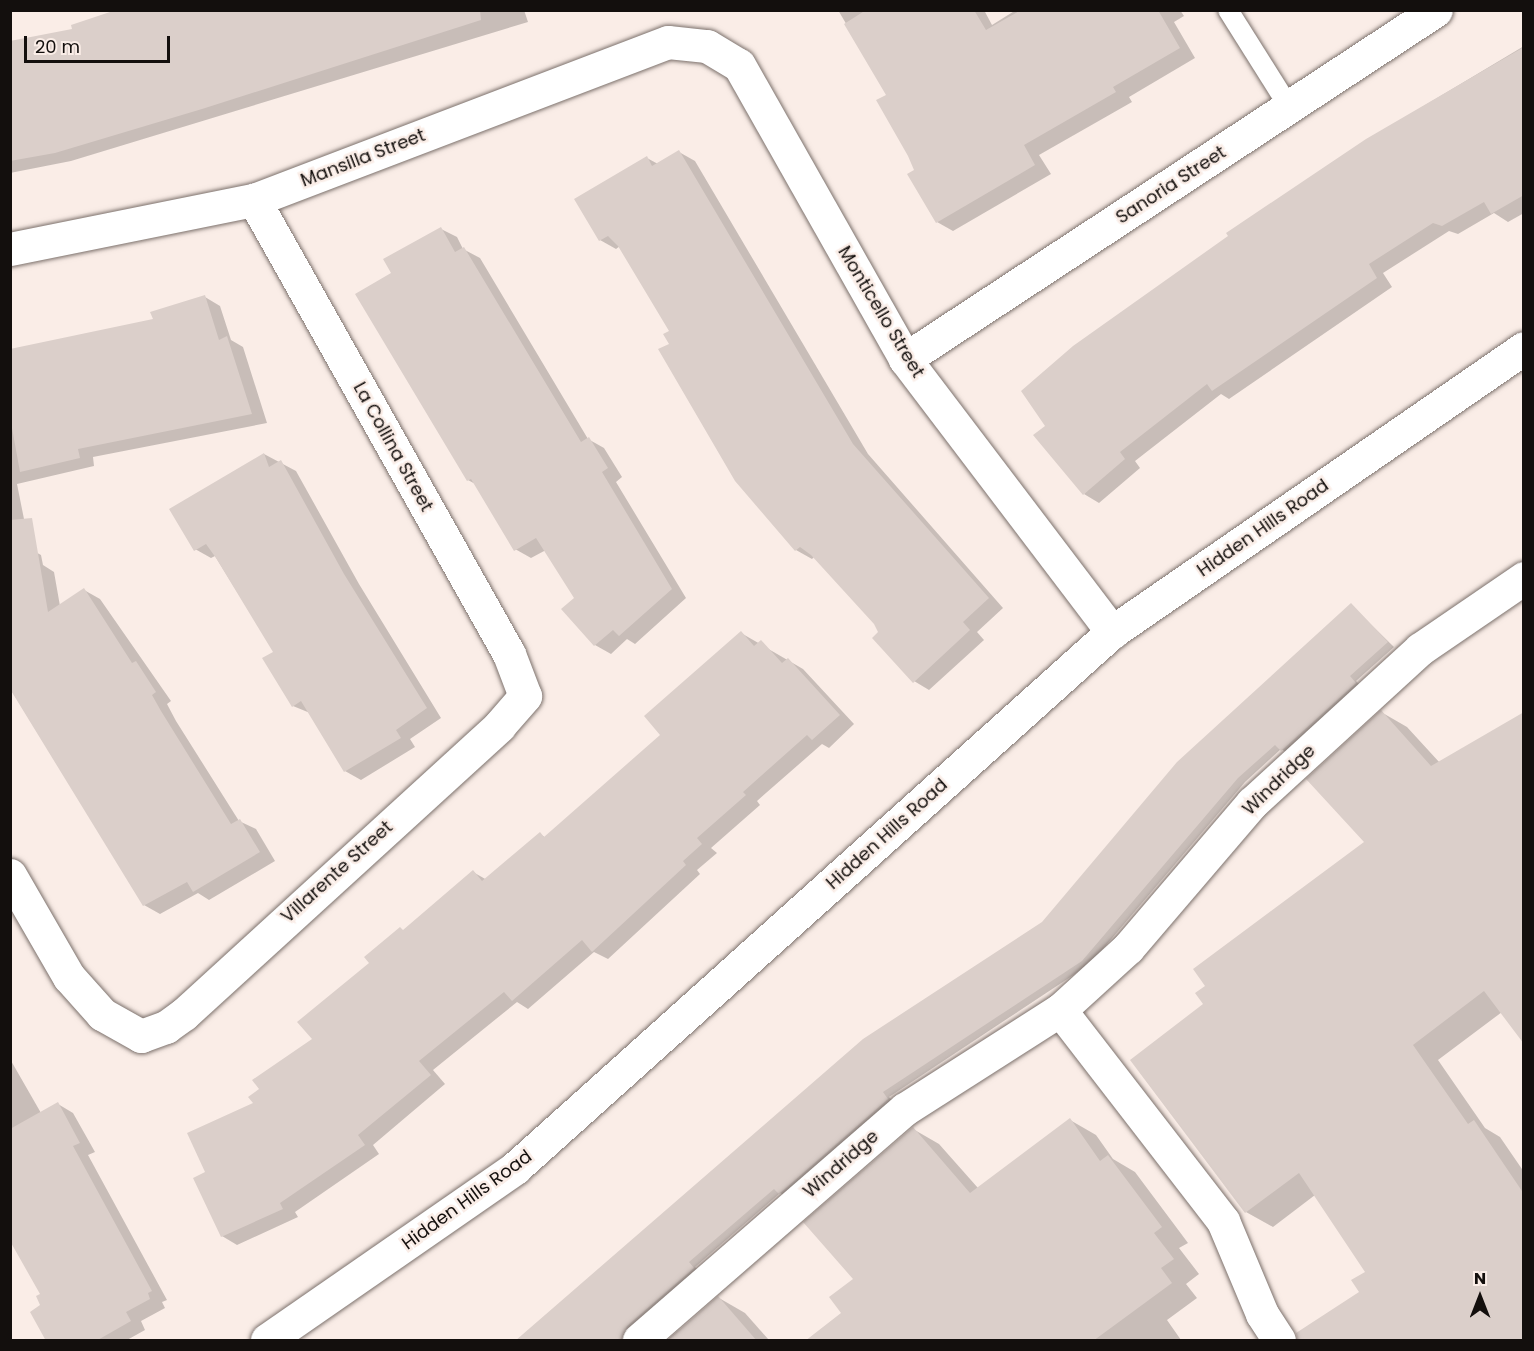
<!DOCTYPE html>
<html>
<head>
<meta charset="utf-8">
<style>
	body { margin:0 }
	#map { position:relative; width:1534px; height:1351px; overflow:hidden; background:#faede7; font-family:Poppins,sans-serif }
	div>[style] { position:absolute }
	.shadow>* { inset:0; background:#0003 }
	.building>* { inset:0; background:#dbcfca }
	.roads { filter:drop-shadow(0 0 2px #7c716c) drop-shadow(0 0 2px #7c716c) }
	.lane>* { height:20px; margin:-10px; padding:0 10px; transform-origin:10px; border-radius:10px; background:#fff }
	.street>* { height:33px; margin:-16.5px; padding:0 16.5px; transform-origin:16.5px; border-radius:16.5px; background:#fff }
	.secondary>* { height:33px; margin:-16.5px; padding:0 16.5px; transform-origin:16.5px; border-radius:16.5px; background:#fff }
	span { translate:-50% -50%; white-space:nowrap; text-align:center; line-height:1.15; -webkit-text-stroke:5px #faede7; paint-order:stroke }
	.street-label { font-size:18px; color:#130f0d }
	.frame { position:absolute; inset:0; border:12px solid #130f0d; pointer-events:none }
	.north { position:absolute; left:1450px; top:1267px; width:60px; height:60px; -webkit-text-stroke:4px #faede7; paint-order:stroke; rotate:0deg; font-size:16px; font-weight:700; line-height:24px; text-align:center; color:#130f0d }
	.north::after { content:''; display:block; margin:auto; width:21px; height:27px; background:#130f0d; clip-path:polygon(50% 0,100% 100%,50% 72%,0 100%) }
	.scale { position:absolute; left:24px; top:36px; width:146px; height:27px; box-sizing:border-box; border:3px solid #130f0d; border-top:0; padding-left:8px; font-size:18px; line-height:21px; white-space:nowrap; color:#130f0d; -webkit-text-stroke:4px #faede7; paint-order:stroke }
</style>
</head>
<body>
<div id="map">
	<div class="shadow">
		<div style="clip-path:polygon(122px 10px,524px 10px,528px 22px,71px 161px,10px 173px,10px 43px,74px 30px)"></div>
		<div style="clip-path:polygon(838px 10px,984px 10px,992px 25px,1016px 10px,1180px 10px,1184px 16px,1174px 22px,1195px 58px,1129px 97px,1132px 102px,1039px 155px,1051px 174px,953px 231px,937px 222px,888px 95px)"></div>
		<div style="clip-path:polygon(1524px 46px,1524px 213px,1508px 222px,1494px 213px,1458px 234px,1449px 231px,1383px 273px,1392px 287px,1229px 399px,1221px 394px,1135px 461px,1140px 468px,1099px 503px,1084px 494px,1367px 140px)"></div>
		<div style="clip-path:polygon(679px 152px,695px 161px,868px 454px,1003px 608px,977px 632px,984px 640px,929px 690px,914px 681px,875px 623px,814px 557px,812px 559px,796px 550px,737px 480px,671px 344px,671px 331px,620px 246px,616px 249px,600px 240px,647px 158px,658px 164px)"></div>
		<div style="clip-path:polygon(441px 229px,457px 237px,463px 249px,480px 258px,588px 439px,604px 448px,622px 477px,616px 482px,686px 598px,635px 644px,627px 639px,611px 654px,595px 645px,563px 609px,576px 598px,546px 550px,531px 558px,515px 549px,477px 485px,468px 480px,393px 274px)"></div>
		<div style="clip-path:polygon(205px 297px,220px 306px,231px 340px,243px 347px,267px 423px,93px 457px,94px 466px,17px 484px,30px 549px,41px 555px,43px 565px,54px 572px,60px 606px,84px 590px,100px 599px,171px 701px,167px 704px,176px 721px,239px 821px,256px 829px,275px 861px,209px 900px,198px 893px,160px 914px,144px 905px,10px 688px,10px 351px,155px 320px)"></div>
		<div style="clip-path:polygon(264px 454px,296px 471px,359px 584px,441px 718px,410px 739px,415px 747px,361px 780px,345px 771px,310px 713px,293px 706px,275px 653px,215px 556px,211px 558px,195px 549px)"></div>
		<div style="clip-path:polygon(1351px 605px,1394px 647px,1356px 681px,1362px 687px,1289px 754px,1281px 749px,1245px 782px,1090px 964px,889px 1097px,895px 1103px,787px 1197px,780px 1193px,695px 1267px,700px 1272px,630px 1337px,622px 1333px,517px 1340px,1043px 923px)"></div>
		<div style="clip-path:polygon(741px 633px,803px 669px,854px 724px,829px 748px,822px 744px,757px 801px,760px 805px,711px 848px,717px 853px,697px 870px,700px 874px,608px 959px,594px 952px,528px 1009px,517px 1002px,433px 1070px,445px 1084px,373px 1145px,379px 1154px,295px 1212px,298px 1217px,237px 1245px,222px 1236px,207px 1173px,255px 1104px,314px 1039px,371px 963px,473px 872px,487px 880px,540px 834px,546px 838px,662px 735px)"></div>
		<div style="clip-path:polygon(1381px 712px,1407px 727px,1440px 763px,1502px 1012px,1438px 1060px,1485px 1128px,1500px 1137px,1524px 1172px,1524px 1340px,1361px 1292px,1367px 1272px,1315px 1195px,1273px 1227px,1246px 1212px,1205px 1004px,1207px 986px,1367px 842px)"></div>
		<div style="clip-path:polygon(10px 1059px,41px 1113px,58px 1104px,73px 1113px,95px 1152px,88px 1155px,167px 1300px,162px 1302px,165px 1308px,141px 1321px,145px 1330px,127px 1340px,48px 1340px,42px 1294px,10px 1238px)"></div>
		<div style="clip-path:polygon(1070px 1120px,1096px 1135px,1113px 1159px,1135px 1172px,1188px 1243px,1179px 1248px,1199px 1274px,1186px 1284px,1197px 1298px,1167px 1320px,1181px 1340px,849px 1340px,843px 1313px,913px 1129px,939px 1144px,978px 1188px)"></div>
		<div style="clip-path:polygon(719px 1298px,745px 1313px,769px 1340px,667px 1340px)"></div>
	</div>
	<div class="building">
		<div style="clip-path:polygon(116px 10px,480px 10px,481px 20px,202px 109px,55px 153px,10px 161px,10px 41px,72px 29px,71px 25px)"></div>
		<div style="clip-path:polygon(866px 10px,974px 10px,986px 30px,1021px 10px,1158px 10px,1180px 48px,1113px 87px,1116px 92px,1024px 145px,1035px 165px,936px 223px,907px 174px,914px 170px,908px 156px,876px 100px,886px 95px,844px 24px)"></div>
		<div style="clip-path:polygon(1524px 47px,1524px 195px,1491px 214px,1484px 202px,1442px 226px,1433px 223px,1369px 264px,1377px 278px,1212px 391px,1207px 384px,1120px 452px,1125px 459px,1083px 495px,1033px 435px,1045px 426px,1021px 391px,1073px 346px,1228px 236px,1226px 233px,1366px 139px)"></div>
		<div style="clip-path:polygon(679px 150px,853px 444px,989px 598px,963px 622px,970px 630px,913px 683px,872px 638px,878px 632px,874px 624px,811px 555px,800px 547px,795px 551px,735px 481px,658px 349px,669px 344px,663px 334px,669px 331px,618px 246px,608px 236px,599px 241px,574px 199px,647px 156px,652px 166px)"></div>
		<div style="clip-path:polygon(441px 227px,455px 252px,464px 247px,581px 442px,589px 437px,608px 468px,602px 472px,672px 589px,619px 636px,613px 630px,594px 646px,561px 609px,574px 598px,536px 538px,514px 551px,471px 479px,467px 481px,355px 294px,391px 273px,383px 259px)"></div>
		<div style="clip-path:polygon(205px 295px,219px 340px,227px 336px,252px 414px,78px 449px,80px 458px,20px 472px,10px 417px,10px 349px,153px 319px,150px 312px)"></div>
		<div style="clip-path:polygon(264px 453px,269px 467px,281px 460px,344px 574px,427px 708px,396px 730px,401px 738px,344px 772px,301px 701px,292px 707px,262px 658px,273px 652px,216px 558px,206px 544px,194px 551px,169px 509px)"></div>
		<div style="clip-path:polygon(32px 518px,48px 612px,84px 588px,132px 663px,136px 661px,156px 692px,152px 695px,161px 711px,231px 824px,240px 819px,260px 852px,193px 892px,187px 882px,143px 906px,10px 689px,10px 520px)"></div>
		<div style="clip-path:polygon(1351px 603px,1388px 642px,1350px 676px,1356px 683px,1281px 751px,1275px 745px,1238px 778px,1082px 961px,883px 1092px,888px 1099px,779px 1194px,774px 1189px,689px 1262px,694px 1268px,627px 1326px,621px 1341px,515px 1341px,863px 1039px,1042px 922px,1177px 762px)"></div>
		<div style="clip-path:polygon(741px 631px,754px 646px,761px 640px,782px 663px,788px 658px,840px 715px,812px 740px,807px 735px,743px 792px,746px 795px,697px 838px,702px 844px,683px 861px,686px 865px,592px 952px,582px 940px,512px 1001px,504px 992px,419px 1061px,431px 1075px,358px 1135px,365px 1145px,280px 1203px,283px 1209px,221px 1237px,193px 1178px,205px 1172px,187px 1133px,253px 1103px,248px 1097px,259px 1089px,252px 1080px,312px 1039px,297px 1022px,369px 963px,364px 957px,400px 927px,403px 930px,473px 870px,482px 881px,540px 832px,544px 837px,660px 735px,644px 716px)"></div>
		<div style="clip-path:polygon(1381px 710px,1431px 766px,1524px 712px,1524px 1044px,1484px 991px,1413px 1045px,1468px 1124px,1474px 1120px,1524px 1194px,1524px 1341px,1297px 1341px,1296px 1333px,1359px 1292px,1351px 1280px,1365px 1272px,1299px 1173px,1245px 1213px,1130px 1060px,1203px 1004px,1195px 993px,1205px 986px,1193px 969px,1364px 842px,1306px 779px)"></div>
		<div style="clip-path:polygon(58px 1102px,80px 1143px,73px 1146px,152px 1291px,148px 1293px,150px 1299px,126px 1312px,131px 1321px,96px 1341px,46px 1341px,30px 1312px,40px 1305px,36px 1296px,40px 1294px,10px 1241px,10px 1129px)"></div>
		<div style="clip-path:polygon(1070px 1118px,1100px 1161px,1108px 1155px,1162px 1227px,1154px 1233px,1174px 1259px,1161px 1268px,1172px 1283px,1093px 1341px,805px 1341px,841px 1313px,829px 1297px,853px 1279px,803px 1222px,913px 1127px,970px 1193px)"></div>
		<div style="clip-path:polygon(718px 1296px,757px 1341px,667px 1341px)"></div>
	</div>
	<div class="roads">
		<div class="lane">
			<div style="left:1228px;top:10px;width:115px;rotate:57.8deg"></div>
		</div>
		<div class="street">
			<div style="left:10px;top:249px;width:249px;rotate:-11.4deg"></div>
			<div style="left:254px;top:200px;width:443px;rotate:-20.9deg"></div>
			<div style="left:668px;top:42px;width:39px;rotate:6deg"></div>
			<div style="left:707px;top:46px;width:37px;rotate:31deg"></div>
			<div style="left:739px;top:65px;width:338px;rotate:60.5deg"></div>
			<div style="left:905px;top:359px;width:343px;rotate:52.8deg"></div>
			<div style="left:905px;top:359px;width:635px;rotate:-33.31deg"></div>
			<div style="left:10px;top:875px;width:118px;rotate:60deg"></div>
			<div style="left:69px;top:977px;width:50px;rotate:48.3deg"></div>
			<div style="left:102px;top:1014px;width:45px;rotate:29.4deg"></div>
			<div style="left:141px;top:1036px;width:27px;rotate:-20deg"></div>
			<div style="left:166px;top:1027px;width:22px;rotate:-36deg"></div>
			<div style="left:184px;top:1014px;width:427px;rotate:-42.4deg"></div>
			<div style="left:499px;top:726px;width:40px;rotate:-49deg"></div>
			<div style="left:525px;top:696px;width:45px;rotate:-110.9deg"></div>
			<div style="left:509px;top:654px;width:521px;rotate:-119.32deg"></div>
			<div style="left:1060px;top:1010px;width:267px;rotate:52.3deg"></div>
			<div style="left:1223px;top:1221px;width:101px;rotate:67.2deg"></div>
			<div style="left:1262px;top:1314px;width:31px;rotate:57deg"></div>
			<div style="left:639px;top:1340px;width:352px;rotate:-41deg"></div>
			<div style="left:905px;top:1109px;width:184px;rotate:-32.6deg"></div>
			<div style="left:1060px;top:1010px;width:92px;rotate:-42.4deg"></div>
			<div style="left:1128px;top:948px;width:191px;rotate:-49.5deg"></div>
			<div style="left:1252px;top:803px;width:228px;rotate:-42.5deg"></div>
			<div style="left:1420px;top:649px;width:126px;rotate:-34.3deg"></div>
		</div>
		<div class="secondary">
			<div style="left:267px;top:1340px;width:302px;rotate:-34.7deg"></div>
			<div style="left:515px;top:1168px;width:802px;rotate:-41.92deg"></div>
			<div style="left:1112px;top:632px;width:500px;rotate:-34.58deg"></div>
		</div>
	</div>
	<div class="street-label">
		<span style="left:363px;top:158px;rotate:-21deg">Mansilla Street</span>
		<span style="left:1171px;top:185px;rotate:-33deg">Sanoria Street</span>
		<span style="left:881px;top:312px;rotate:59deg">Monticello Street</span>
		<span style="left:393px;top:447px;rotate:61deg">La Collina Street</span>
		<span style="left:1263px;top:528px;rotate:-35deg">Hidden Hills Road</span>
		<span style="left:1279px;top:780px;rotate:-44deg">Windridge</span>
		<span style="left:887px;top:834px;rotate:-42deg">Hidden Hills Road</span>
		<span style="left:337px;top:872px;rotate:-42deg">Villarente Street</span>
		<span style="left:841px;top:1164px;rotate:-41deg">Windridge</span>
		<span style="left:467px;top:1200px;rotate:-36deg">Hidden Hills Road</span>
	</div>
	<div class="frame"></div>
	<div class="north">N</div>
	<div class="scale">20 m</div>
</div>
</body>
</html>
